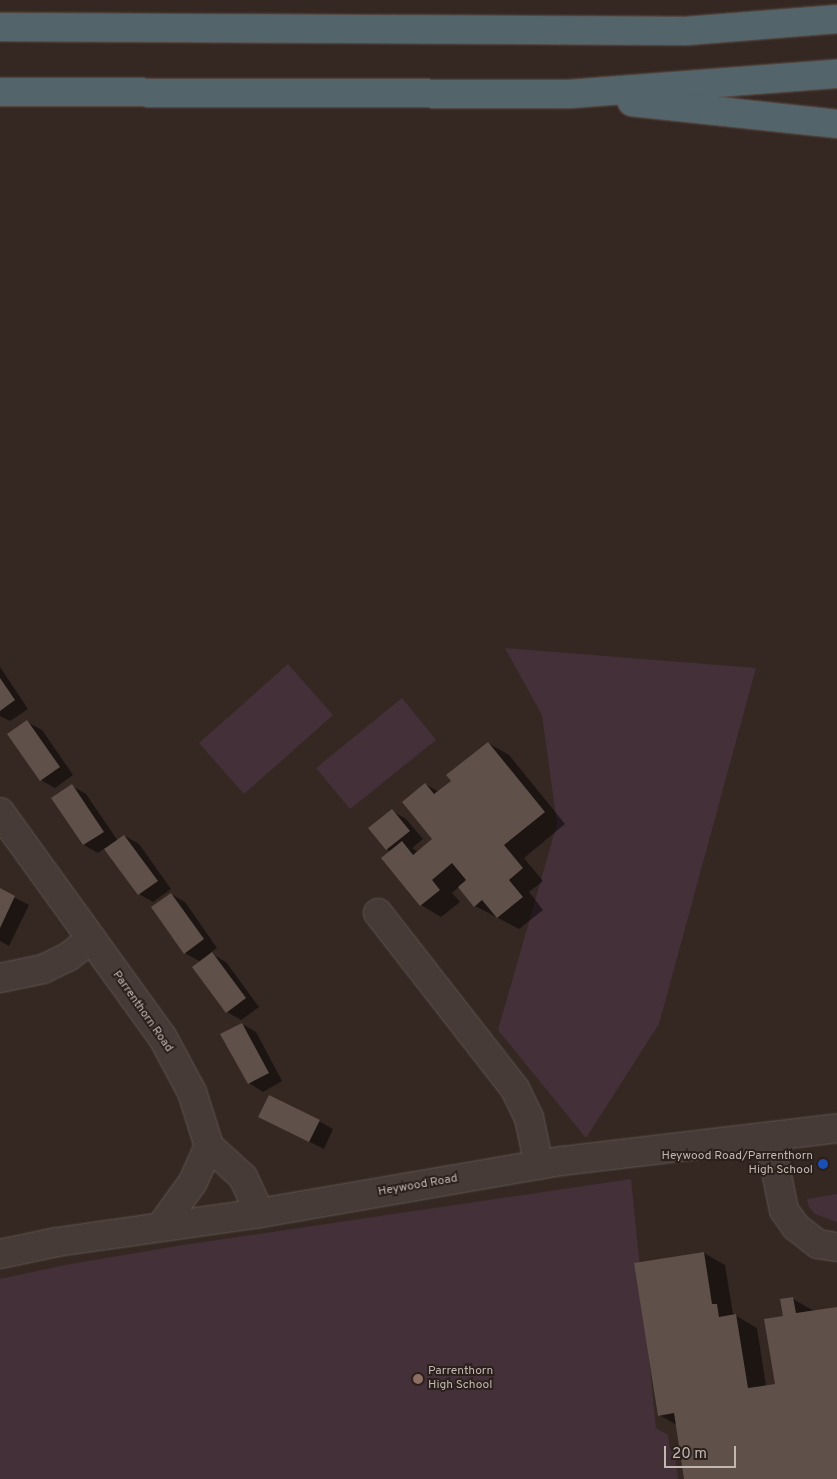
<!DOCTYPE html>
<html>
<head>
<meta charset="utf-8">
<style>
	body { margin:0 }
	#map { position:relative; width:837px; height:1479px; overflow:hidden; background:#352823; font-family:Overpass,sans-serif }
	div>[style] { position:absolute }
	.green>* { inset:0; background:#443039 }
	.shadow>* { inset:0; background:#0007 }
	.building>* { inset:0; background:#5f5049 }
	.roads { filter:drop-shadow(0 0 1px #615651) drop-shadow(0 0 1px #615651) }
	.minor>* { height:28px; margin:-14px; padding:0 14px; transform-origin:14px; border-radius:14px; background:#463b36 }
	.highway>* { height:28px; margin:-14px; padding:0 14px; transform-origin:14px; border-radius:14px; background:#54646b }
	.dots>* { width:14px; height:14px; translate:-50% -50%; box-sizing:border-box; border:2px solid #2b201b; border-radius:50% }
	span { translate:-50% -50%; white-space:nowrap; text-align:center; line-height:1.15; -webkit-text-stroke:4px #2b201b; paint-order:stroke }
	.street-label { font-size:12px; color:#c2b6b1 }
	.poi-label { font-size:12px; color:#c2b6b1 }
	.right { translate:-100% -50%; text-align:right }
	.left { translate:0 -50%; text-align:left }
	.scale { position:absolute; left:664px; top:1446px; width:72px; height:22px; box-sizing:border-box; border:2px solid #c2b6b1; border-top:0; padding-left:6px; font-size:15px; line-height:18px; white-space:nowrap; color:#c2b6b1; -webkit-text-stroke:4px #2b201b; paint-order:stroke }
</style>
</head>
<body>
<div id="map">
	<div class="green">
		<div style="clip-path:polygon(505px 648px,756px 668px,659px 1024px,586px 1138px,498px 1030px,557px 824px,542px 715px)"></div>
		<div style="clip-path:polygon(288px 664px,333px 715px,244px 794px,199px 743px)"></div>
		<div style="clip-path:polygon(402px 698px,436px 740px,350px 809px,316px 768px)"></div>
		<div style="clip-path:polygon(631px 1179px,656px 1428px,668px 1435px,670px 1449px,674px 1448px,678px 1479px,0 1479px,0 1279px,65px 1265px,177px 1246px)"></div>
		<div style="clip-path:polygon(837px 1194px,837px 1222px,815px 1214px,809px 1207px,807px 1199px)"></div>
	</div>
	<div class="shadow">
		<div style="clip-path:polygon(0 667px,28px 709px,10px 721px,0 716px)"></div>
		<div style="clip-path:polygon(27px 722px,42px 730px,73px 775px,55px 788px,41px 780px)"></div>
		<div style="clip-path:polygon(488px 743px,509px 755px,565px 824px,524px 858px,543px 881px,529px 892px,543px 910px,519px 929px,475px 906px,459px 887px,452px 893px,460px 902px,441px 917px,421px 905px,391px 852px,387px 849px,392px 811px,406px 819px,423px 839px,412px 848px,418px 852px,434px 839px,425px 784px,439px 792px,452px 781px)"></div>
		<div style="clip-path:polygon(72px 786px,86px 794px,118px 841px,125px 836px,139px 844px,171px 889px,153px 902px,139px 894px,105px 848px,98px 853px,84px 845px,53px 798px)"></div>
		<div style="clip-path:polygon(0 890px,29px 905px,9px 946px,0 941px)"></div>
		<div style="clip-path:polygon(171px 894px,185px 902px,217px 948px,210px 953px,226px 962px,259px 1007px,241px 1020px,227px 1012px,201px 962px,185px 953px)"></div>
		<div style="clip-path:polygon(242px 1024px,256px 1032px,282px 1081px,263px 1092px,249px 1083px)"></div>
		<div style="clip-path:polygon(319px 1121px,333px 1129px,324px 1149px,274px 1124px)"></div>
		<div style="clip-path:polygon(704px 1253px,725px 1265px,733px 1314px,757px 1328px,766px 1386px,776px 1385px,784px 1318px,793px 1299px,814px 1311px,837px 1308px,837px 1479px,685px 1479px,677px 1425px,659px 1415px)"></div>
	</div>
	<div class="building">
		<div style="clip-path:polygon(0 678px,15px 700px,0 711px)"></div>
		<div style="clip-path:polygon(27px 720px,60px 767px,40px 781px,7px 734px)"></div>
		<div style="clip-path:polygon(488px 742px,545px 812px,504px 845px,523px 868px,509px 880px,523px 897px,497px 918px,482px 900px,474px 907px,458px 887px,466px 880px,452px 863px,432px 880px,440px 890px,420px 906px,381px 858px,402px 841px,413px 855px,432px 839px,402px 802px,425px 783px,434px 794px,451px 781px,446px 775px)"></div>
		<div style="clip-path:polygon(72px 784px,104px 832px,83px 845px,51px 798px)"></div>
		<div style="clip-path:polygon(392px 809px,410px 831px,386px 850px,368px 828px)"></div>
		<div style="clip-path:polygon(124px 835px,158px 881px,138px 895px,104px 849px)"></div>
		<div style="clip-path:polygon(0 888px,15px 896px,0 928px)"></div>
		<div style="clip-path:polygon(171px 893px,204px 939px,184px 954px,151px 907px)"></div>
		<div style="clip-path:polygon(212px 952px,246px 998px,226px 1013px,192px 967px)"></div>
		<div style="clip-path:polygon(242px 1023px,269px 1073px,248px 1084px,220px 1034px)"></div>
		<div style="clip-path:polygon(269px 1095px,320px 1120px,309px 1142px,258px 1117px)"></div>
		<div style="clip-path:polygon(704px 1252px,712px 1304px,717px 1304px,719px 1317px,736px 1314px,748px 1388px,775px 1384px,764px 1319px,783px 1316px,780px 1299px,793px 1297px,796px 1313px,837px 1307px,837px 1479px,684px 1479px,674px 1413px,658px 1416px,634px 1263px)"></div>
	</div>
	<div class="roads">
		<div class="minor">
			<div style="left:0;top:812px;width:279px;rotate:54.2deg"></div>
			<div style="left:163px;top:1038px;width:61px;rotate:61.8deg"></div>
			<div style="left:192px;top:1092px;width:57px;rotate:72.5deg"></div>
			<div style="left:209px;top:1146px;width:39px;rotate:114deg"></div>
			<div style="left:193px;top:1182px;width:54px;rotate:126deg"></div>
			<div style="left:378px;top:913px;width:223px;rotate:52.1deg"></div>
			<div style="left:515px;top:1089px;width:32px;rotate:64deg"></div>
			<div style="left:529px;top:1118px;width:48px;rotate:78deg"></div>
			<div style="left:0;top:978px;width:44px;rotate:-11.8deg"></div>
			<div style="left:43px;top:969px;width:28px;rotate:-26deg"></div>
			<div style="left:68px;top:957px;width:28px;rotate:-38deg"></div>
			<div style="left:769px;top:1137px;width:75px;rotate:78.4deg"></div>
			<div style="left:784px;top:1210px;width:21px;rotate:55deg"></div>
			<div style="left:796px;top:1227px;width:28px;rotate:38deg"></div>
			<div style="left:818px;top:1244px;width:19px;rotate:9deg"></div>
			<div style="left:209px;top:1146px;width:46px;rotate:42.4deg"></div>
			<div style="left:243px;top:1177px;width:40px;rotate:65deg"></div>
			<div style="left:0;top:1254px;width:58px;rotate:-11.9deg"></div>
			<div style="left:57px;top:1242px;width:205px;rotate:-8.1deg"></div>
			<div style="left:260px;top:1213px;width:306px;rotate:-9.8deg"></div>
			<div style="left:562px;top:1161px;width:277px;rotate:-6.8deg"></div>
		</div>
		<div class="highway">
			<div style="left:0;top:27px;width:686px;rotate:0.33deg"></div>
			<div style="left:686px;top:31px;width:151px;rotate:-4.5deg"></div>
			<div style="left:0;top:92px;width:569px;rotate:0.2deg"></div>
			<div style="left:569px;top:94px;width:269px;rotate:-4.3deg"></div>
			<div style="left:632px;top:102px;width:206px;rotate:6.1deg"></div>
		</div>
	</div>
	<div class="dots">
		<div style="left:823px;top:1164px;background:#1a4fb4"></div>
		<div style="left:418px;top:1379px;background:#8d6e63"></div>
	</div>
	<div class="street-label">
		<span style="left:142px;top:1012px;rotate:55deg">Parrenthorn Road</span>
		<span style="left:418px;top:1186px;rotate:-10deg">Heywood Road</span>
	</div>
	<div class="poi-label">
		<span class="right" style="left:813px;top:1164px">Heywood Road/Parrenthorn<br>High School</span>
		<span class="left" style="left:428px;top:1379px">Parrenthorn<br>High School</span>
	</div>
	<div class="scale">20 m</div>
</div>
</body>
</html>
